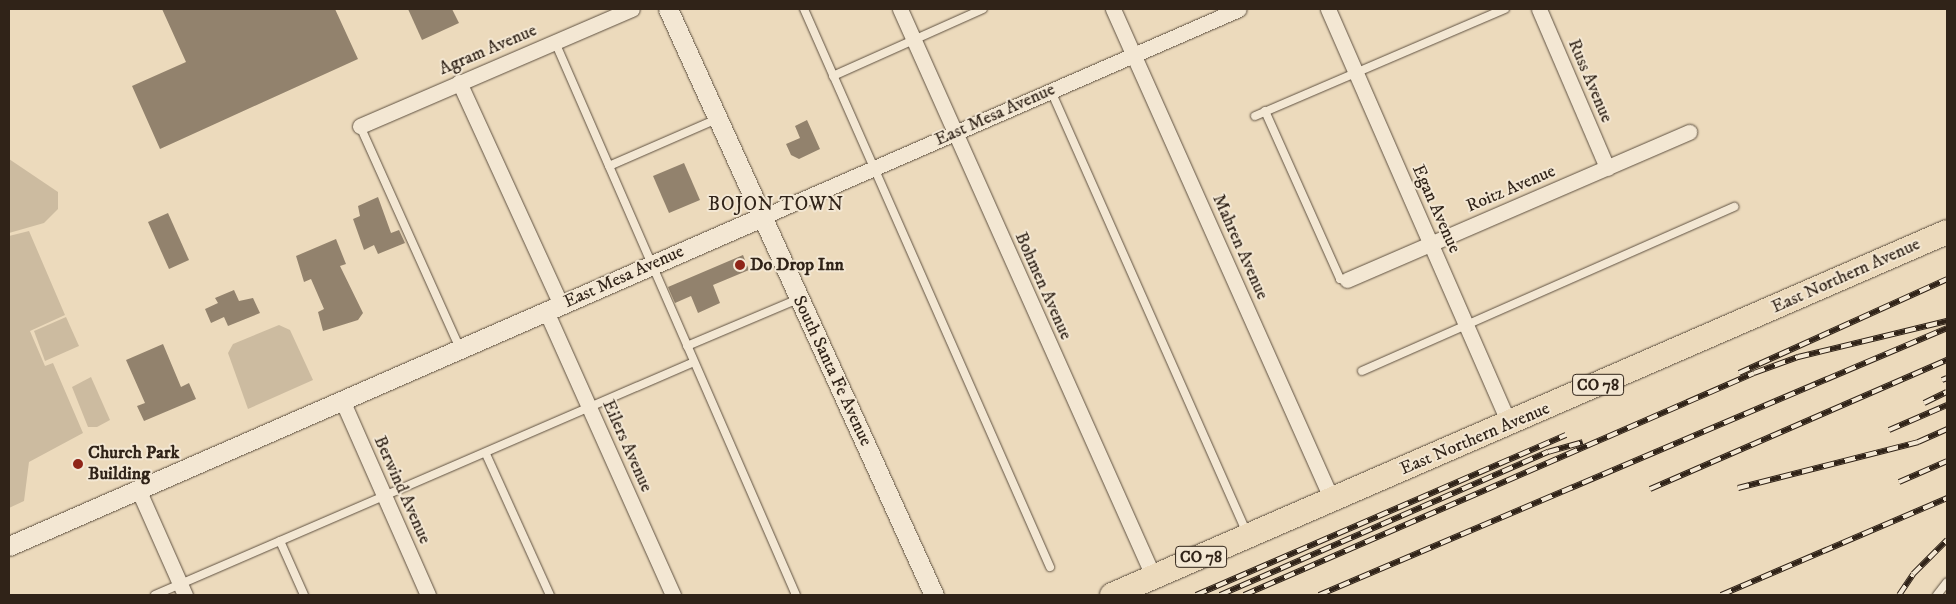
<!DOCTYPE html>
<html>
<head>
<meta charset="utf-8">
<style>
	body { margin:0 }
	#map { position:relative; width:1956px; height:604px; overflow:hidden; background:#ecdabc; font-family:"IM FELL DW Pica",serif }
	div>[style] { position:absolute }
	.green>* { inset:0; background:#ccbba0 }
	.building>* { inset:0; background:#92826d }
	.round { border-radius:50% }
	.roads { filter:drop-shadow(0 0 1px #5f5141) drop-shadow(0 0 1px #5f5141) }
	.service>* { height:8px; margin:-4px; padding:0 4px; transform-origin:4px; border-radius:4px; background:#f3e7d3 }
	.minor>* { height:15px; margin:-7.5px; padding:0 7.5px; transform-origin:7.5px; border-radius:7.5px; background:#f3e7d3 }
	.tertiary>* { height:19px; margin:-9.5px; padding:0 9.5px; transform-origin:9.5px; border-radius:9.5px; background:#f3e7d3 }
	.primary>* { height:24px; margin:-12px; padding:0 12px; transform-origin:12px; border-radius:12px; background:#ecdabc }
	.rail>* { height:5.5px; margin-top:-2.75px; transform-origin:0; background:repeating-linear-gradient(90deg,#f3e7d3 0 11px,#302318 0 22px); box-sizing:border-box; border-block:1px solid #302318 }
	.dots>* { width:14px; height:14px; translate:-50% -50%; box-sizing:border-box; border:2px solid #f3e7d3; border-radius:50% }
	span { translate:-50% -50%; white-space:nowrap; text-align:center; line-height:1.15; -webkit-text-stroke:4px #f3e7d3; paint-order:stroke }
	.shield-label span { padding:1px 4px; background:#f3e7d3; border:1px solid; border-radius:4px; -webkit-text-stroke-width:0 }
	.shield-label { font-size:16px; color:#302318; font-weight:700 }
	.street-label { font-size:18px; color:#302318 }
	.poi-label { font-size:18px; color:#302318; font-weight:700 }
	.left { translate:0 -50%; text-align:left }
	.neighbourhood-label { font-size:19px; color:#302318; letter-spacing:1px }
	.frame { position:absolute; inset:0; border:10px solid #302318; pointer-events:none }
</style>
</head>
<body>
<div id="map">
	<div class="green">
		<div style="clip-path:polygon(9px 159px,58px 192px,58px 209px,44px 223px,9px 233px)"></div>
		<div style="clip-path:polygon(29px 231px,65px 315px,30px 331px,45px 366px,53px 363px,83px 433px,29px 462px,24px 501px,9px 508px,9px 236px)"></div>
		<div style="clip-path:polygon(66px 317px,79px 346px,45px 361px,34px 331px)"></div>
		<div style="clip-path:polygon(279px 325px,290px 330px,313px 380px,248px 409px,228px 353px,233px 344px)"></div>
		<div style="clip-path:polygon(91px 377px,110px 420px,97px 427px,88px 427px,72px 387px)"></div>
	</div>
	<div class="building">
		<div style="clip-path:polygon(162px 9px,335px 9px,358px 59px,160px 149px,132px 86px,186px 62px)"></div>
		<div style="clip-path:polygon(408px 9px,452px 9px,459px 23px,422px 40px)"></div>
		<div style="clip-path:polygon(807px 120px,820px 149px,799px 159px,791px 155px,786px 144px,800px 138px,795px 126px)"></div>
		<div style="clip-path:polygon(684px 163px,700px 200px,669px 213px,653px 176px)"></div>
		<div style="clip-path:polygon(378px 197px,391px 233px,399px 230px,405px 243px,378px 254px,374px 245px,364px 250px,353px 219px,360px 216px,358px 206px)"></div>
		<div style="clip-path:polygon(168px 213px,189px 260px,169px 269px,148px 222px)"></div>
		<div style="clip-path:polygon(336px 239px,346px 264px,340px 266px,363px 313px,358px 320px,323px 331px,318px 312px,324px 309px,311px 279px,304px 282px,296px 256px)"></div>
		<div style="clip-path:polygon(743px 255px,749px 270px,713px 285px,720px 303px,698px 313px,691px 296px,675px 303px,668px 287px)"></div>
		<div style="clip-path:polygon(234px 290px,239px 301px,253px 298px,260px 313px,228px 326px,224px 317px,211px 323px,205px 309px,218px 303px,215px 298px)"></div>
		<div style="clip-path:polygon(163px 344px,181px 387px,189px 383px,196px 399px,144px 421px,137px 406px,145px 403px,126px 360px)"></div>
		<div class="round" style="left:72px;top:458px;width:12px;height:12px"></div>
	</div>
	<div class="roads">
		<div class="service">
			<div style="left:804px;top:9px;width:610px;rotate:66.21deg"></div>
			<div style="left:555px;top:42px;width:603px;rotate:66.45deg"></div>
			<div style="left:833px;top:76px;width:164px;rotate:-24.1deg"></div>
			<div style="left:1051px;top:91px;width:482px;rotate:66.1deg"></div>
			<div style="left:1265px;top:111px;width:184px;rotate:65.9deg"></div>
			<div style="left:1340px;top:279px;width:7px;rotate:8deg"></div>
			<div style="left:1255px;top:116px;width:272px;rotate:-23.2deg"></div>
			<div style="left:360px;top:126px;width:244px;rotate:65.8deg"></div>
			<div style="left:609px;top:166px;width:118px;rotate:-23.5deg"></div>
			<div style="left:687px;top:346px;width:121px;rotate:-22.9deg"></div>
			<div style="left:1362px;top:371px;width:407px;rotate:-23.8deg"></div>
			<div style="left:486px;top:454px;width:155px;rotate:65.6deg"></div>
			<div style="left:280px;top:541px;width:59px;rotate:66deg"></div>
			<div style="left:155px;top:595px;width:587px;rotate:-23.38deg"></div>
			<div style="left:1937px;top:595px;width:16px;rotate:-52deg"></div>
		</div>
		<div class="minor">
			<div style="left:900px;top:9px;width:623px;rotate:65.94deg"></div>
			<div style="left:1113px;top:9px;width:538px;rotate:65.96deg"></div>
			<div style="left:1328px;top:9px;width:454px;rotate:66.4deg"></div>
			<div style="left:1539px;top:9px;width:173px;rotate:66.8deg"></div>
			<div style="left:459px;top:82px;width:245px;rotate:65.4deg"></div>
			<div style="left:360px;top:126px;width:296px;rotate:-23.3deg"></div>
			<div style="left:762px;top:217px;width:520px;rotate:-23.56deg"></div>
			<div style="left:1347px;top:280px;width:373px;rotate:-23.4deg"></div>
			<div style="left:546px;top:311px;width:311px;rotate:65.9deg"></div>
			<div style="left:342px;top:400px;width:213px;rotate:66.2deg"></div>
			<div style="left:138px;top:489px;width:116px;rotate:66.1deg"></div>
		</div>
		<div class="tertiary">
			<div style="left:668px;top:9px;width:644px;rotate:65.59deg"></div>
			<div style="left:9px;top:546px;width:822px;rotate:-23.6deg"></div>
		</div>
		<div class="primary">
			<div style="left:1112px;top:595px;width:910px;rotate:-23.5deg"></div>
		</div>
	</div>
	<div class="rail">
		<div style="left:1739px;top:373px;width:228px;rotate:-24.3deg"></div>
		<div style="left:1942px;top:380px;width:5px;rotate:-22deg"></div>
		<div style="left:1924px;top:403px;width:25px;rotate:-26deg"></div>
		<div style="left:1889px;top:430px;width:63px;rotate:-23.3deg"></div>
		<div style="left:1899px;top:482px;width:52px;rotate:-23.6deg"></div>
		<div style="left:1738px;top:488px;width:186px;rotate:-14.3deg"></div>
		<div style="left:1918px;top:442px;width:32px;rotate:-24deg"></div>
		<div style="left:1650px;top:489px;width:324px;rotate:-23.5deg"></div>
		<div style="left:1196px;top:595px;width:403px;rotate:-23.4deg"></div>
		<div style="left:1220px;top:595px;width:358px;rotate:-23.6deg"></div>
		<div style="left:1548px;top:452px;width:36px;rotate:-16deg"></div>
		<div style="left:1244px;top:595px;width:556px;rotate:-23.52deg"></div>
		<div style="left:1754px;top:373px;width:47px;rotate:-20deg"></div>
		<div style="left:1798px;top:357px;width:153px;rotate:-13.6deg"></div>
		<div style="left:1319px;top:595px;width:682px;rotate:-23.03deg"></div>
		<div style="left:1721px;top:595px;width:246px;rotate:-23.2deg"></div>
		<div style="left:1899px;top:595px;width:25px;rotate:-56deg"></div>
		<div style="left:1913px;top:574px;width:48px;rotate:-45deg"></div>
	</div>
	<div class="dots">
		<div style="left:740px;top:265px;background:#8f2418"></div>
		<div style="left:78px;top:464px;background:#8f2418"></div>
	</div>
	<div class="shield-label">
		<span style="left:1598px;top:385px">CO 78</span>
		<span style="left:1201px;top:557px">CO 78</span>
	</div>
	<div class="street-label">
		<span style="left:488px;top:50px;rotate:-23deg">Agram Avenue</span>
		<span style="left:1590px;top:81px;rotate:67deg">Russ Avenue</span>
		<span style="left:995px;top:115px;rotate:-24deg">East Mesa Avenue</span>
		<span style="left:1511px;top:189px;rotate:-23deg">Roitz Avenue</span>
		<span style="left:1436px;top:209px;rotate:66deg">Egan Avenue</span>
		<span style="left:1240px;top:247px;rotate:66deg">Mahren Avenue</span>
		<span style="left:1846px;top:276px;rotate:-24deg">East Northern Avenue</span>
		<span style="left:624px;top:277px;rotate:-24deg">East Mesa Avenue</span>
		<span style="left:1043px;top:286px;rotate:66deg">Bohmen Avenue</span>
		<span style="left:832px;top:371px;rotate:65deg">South Santa Fe Avenue</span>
		<span style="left:1475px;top:439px;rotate:-23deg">East Northern Avenue</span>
		<span style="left:627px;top:446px;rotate:66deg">Eilers Avenue</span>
		<span style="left:402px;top:490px;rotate:66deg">Berwind Avenue</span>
	</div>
	<div class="poi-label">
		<span class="left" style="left:750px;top:265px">Do Drop Inn</span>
		<span class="left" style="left:88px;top:464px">Church Park<br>Building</span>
	</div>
	<div class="neighbourhood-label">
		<span style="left:776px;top:205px">BOJON TOWN</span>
	</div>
	<div class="frame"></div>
</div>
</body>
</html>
